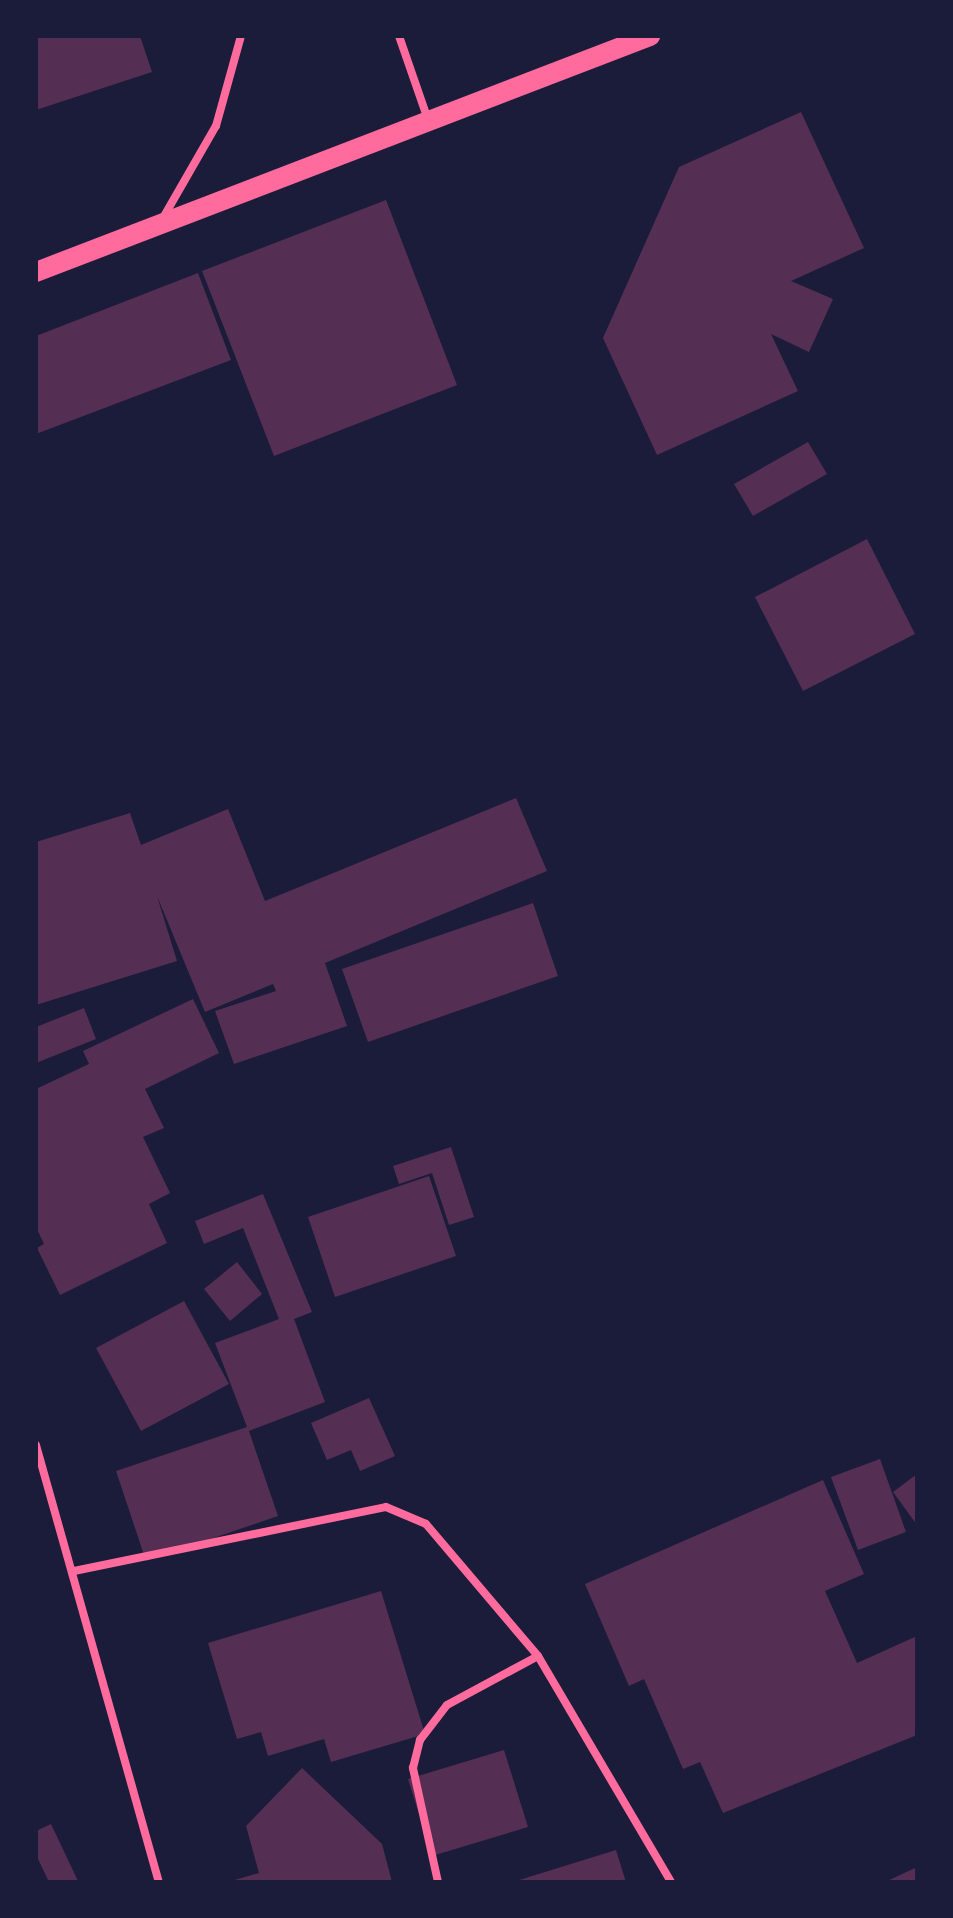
<!DOCTYPE html>
<html>
<head>
<meta charset="utf-8">
<style>
	body { margin:0 }
	#map { position:relative; width:953px; height:1918px; overflow:hidden; background:#1b1b3a; font-family:Signika,sans-serif }
	div>[style] { position:absolute }
	.building>* { inset:0; background:#542f53 }
	.minor>* { height:8px; margin:-4px; padding:0 4px; transform-origin:4px; border-radius:4px; background:#ff6b9d }
	.primary>* { height:20px; margin:-10px; padding:0 10px; transform-origin:10px; border-radius:10px; background:#ff6b9d }
	span { translate:-50% -50%; white-space:nowrap; text-align:center; line-height:1.15; -webkit-text-stroke:8px #1b1b3a; paint-order:stroke }
	.frame { position:absolute; inset:0; border:38px solid #1b1b3a; pointer-events:none }
</style>
</head>
<body>
<div id="map">
	<div class="building">
		<div style="clip-path:polygon(36px 36px,140px 36px,152px 72px,36px 110px)"></div>
		<div style="clip-path:polygon(801px 112px,864px 248px,791px 281px,833px 299px,809px 352px,771px 334px,798px 391px,657px 455px,603px 338px,679px 167px)"></div>
		<div style="clip-path:polygon(386px 200px,457px 385px,274px 456px,202px 271px)"></div>
		<div style="clip-path:polygon(198px 273px,231px 360px,36px 434px,36px 336px)"></div>
		<div style="clip-path:polygon(808px 442px,827px 474px,753px 516px,734px 484px)"></div>
		<div style="clip-path:polygon(867px 539px,915px 634px,803px 691px,755px 597px)"></div>
		<div style="clip-path:polygon(516px 798px,547px 871px,325px 963px,347px 1026px,234px 1064px,215px 1011px,276px 991px,273px 984px,205px 1012px,157px 896px,177px 961px,36px 1005px,36px 842px,130px 813px,141px 845px,228px 809px,265px 901px)"></div>
		<div style="clip-path:polygon(533px 903px,558px 976px,368px 1042px,342px 969px)"></div>
		<div style="clip-path:polygon(193px 999px,219px 1053px,145px 1089px,164px 1128px,143px 1137px,170px 1193px,149px 1204px,167px 1243px,60px 1295px,37px 1248px,44px 1244px,36px 1227px,36px 1089px,89px 1064px,83px 1051px)"></div>
		<div style="clip-path:polygon(84px 1008px,96px 1039px,36px 1063px,36px 1027px)"></div>
		<div style="clip-path:polygon(451px 1147px,474px 1217px,449px 1225px,432px 1173px,399px 1184px,393px 1166px)"></div>
		<div style="clip-path:polygon(429px 1176px,456px 1256px,335px 1297px,308px 1217px)"></div>
		<div style="clip-path:polygon(263px 1194px,312px 1312px,294px 1319px,325px 1402px,249px 1431px,278px 1516px,146px 1561px,116px 1471px,247px 1427px,215px 1343px,279px 1319px,243px 1228px,204px 1244px,195px 1221px)"></div>
		<div style="clip-path:polygon(237px 1262px,262px 1294px,230px 1321px,204px 1289px)"></div>
		<div style="clip-path:polygon(184px 1301px,229px 1384px,141px 1431px,96px 1348px)"></div>
		<div style="clip-path:polygon(369px 1398px,395px 1456px,360px 1471px,351px 1450px,327px 1460px,311px 1423px)"></div>
		<div style="clip-path:polygon(880px 1459px,906px 1532px,858px 1550px,831px 1477px)"></div>
		<div style="clip-path:polygon(917px 1474px,917px 1525px,893px 1492px)"></div>
		<div style="clip-path:polygon(823px 1480px,864px 1574px,825px 1591px,857px 1663px,917px 1636px,917px 1735px,723px 1813px,700px 1762px,683px 1769px,644px 1679px,629px 1686px,585px 1584px)"></div>
		<div style="clip-path:polygon(381px 1591px,425px 1734px,331px 1762px,324px 1739px,268px 1756px,261px 1732px,237px 1739px,208px 1643px)"></div>
		<div style="clip-path:polygon(504px 1750px,528px 1827px,432px 1856px,408px 1779px)"></div>
		<div style="clip-path:polygon(302px 1768px,382px 1844px,392px 1882px,228px 1882px,259px 1873px,246px 1826px)"></div>
		<div style="clip-path:polygon(51px 1824px,78px 1881px,49px 1882px,36px 1855px,36px 1831px)"></div>
		<div style="clip-path:polygon(616px 1850px,626px 1882px,517px 1882px,516px 1881px)"></div>
		<div style="clip-path:polygon(917px 1867px,917px 1882px,885px 1882px)"></div>
	</div>
	<div class="minor">
		<div style="left:399px;top:36px;width:86px;rotate:70.9deg"></div>
		<div style="left:163px;top:218px;width:106px;rotate:-60.1deg"></div>
		<div style="left:216px;top:126px;width:93px;rotate:-74.5deg"></div>
		<div style="left:36px;top:1445px;width:454px;rotate:74.3deg"></div>
		<div style="left:74px;top:1571px;width:318px;rotate:-11.6deg"></div>
		<div style="left:386px;top:1507px;width:43px;rotate:23deg"></div>
		<div style="left:426px;top:1524px;width:173px;rotate:49.7deg"></div>
		<div style="left:538px;top:1656px;width:262px;rotate:59.5deg"></div>
		<div style="left:438px;top:1882px;width:117px;rotate:-102.4deg"></div>
		<div style="left:413px;top:1768px;width:29px;rotate:-76deg"></div>
		<div style="left:420px;top:1740px;width:44px;rotate:-52.4deg"></div>
		<div style="left:447px;top:1705px;width:103px;rotate:-28.3deg"></div>
	</div>
	<div class="primary">
		<div style="left:36px;top:272px;width:658px;rotate:-21.03deg"></div>
	</div>
	<div class="frame"></div>
</div>
</body>
</html>
